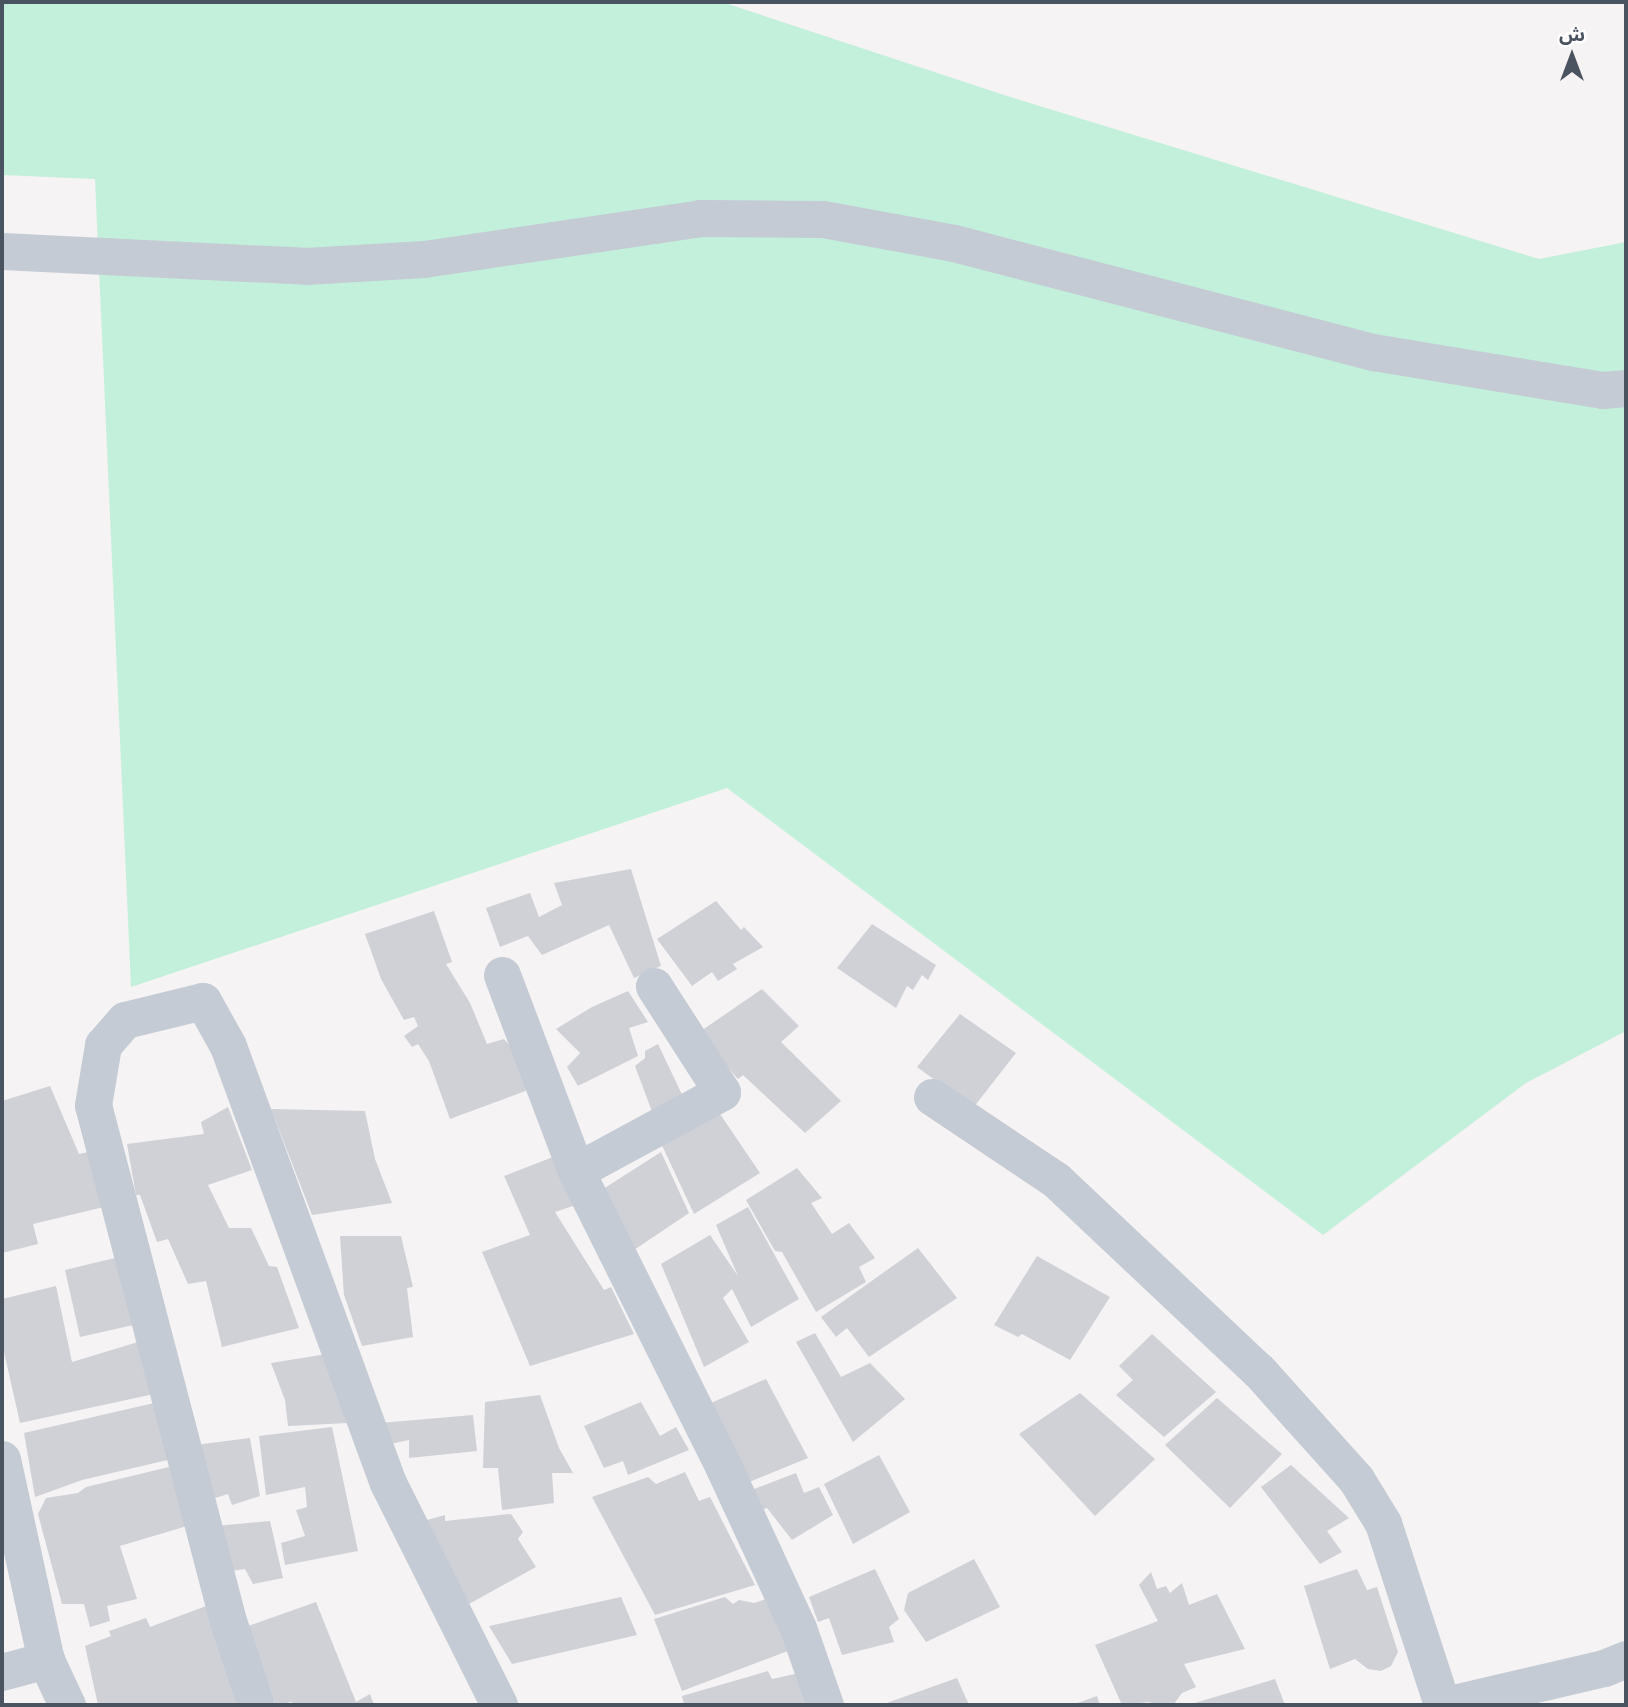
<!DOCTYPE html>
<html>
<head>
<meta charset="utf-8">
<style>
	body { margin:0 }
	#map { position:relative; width:1628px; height:1707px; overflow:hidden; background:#f5f3f3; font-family:"DM Sans","Noto Sans Arabic",sans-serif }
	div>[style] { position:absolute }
	.green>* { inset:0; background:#c3f0db }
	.building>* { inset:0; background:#cfd1d7 }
	.minor>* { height:37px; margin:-18.5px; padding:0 18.5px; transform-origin:18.5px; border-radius:18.5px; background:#c4cbd4 }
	span { translate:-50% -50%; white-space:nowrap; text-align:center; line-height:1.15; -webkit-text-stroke:5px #fff; paint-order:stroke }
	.frame { position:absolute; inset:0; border:4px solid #4a5360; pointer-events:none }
	.north { position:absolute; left:1537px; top:21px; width:70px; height:70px; -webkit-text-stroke:5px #fff; paint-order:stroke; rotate:0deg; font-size:19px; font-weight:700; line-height:28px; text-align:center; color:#4a5360 }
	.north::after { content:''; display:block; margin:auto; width:24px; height:32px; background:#4a5360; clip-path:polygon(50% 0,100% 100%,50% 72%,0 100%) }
</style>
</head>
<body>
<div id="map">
	<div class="green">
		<div style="clip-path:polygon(2px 2px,722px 2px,1004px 95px,1539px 259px,1626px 242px,1626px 1031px,1526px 1083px,1323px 1235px,727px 788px,131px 987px,95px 179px,2px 175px)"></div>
	</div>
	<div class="building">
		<div style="clip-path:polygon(631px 869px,661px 966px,634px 978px,609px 925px,542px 955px,528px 936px,500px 947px,486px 908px,530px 893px,539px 917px,562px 905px,554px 883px)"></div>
		<div style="clip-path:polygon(716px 901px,741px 930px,744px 927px,763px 947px,733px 964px,737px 969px,718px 981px,712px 972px,692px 986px,657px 939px)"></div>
		<div style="clip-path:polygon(434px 911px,452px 962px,446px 964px,470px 1003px,487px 1044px,504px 1039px,519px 1055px,536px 1087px,450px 1119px,429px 1061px,418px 1044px,412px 1047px,404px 1036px,418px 1026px,414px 1017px,404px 1020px,381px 979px,365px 934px)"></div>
		<div style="clip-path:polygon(872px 924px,936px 965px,928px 980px,922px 975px,913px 990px,907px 986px,896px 1008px,837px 968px)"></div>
		<div style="clip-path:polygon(762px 989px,799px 1026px,781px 1042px,841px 1101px,805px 1133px,743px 1075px,738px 1079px,698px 1033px)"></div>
		<div style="clip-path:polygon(628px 991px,648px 1022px,629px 1028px,638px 1056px,578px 1086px,567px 1067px,580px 1053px,556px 1029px,592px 1007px)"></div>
		<div style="clip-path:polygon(960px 1014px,1016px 1053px,973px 1108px,917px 1067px)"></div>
		<div style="clip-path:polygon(658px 1044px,686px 1103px,654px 1117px,635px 1066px,645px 1058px,645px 1051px)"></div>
		<div style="clip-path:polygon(50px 1086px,79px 1154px,88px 1152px,108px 1206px,33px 1224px,38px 1244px,2px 1253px,2px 1101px)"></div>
		<div style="clip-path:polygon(228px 1107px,252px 1170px,208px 1185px,229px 1228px,251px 1228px,269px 1266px,277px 1267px,299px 1328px,222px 1347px,206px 1281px,188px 1284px,168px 1239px,157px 1242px,140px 1195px,136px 1195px,127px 1144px,204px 1134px,201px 1122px)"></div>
		<div style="clip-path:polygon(271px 1109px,365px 1111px,375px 1159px,392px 1203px,312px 1215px)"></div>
		<div style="clip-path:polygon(718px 1111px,760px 1173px,694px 1214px,660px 1141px)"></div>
		<div style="clip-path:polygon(661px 1152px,689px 1213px,628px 1254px,600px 1191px)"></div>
		<div style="clip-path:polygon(553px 1157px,579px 1204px,555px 1212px,604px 1290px,611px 1287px,634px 1334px,530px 1366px,482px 1252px,530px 1235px,504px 1176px)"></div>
		<div style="clip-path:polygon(797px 1168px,822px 1198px,811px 1203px,832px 1234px,849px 1223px,875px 1258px,859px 1267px,866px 1282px,816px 1312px,782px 1252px,775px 1251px,746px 1200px)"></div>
		<div style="clip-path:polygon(748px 1207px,799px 1299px,751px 1327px,732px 1289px,723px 1298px,749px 1342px,704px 1367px,661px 1264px,710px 1235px,738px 1276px,716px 1225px)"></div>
		<div style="clip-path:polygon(340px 1236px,401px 1236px,413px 1287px,407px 1288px,413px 1337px,362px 1346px,344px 1295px)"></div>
		<div style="clip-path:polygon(918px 1248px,957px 1298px,869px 1357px,847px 1328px,836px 1337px,821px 1317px)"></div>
		<div style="clip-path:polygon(123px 1256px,138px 1324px,80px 1337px,65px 1270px)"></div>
		<div style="clip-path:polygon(1037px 1256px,1110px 1297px,1070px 1360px,1022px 1334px,1018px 1337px,994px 1325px)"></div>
		<div style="clip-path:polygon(56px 1286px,72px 1362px,138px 1342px,154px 1394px,20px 1423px,2px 1343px,2px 1299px)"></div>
		<div style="clip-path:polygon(815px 1333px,841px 1377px,870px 1363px,905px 1399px,853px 1442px,796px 1342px)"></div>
		<div style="clip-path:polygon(1152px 1334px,1216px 1392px,1164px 1437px,1116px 1395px,1133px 1380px,1119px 1366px)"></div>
		<div style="clip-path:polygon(333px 1353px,348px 1423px,288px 1426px,285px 1400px,271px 1363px)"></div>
		<div style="clip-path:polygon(766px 1379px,808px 1458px,749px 1482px,704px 1406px)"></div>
		<div style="clip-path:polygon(1080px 1393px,1155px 1459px,1095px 1516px,1019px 1434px)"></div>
		<div style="clip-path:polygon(540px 1395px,559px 1448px,573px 1473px,552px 1473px,554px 1503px,502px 1510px,498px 1468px,483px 1468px,485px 1402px)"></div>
		<div style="clip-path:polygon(1217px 1398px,1282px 1454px,1230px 1508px,1165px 1445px)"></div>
		<div style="clip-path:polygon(641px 1402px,660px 1436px,676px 1427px,689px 1450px,628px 1475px,623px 1461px,604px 1468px,584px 1426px)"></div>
		<div style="clip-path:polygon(154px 1403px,172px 1459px,82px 1480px,35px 1497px,24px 1433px)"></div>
		<div style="clip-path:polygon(473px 1415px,477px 1451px,409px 1458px,409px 1440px,385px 1445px,380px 1423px)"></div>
		<div style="clip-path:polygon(332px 1427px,358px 1551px,285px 1565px,281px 1543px,305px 1536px,296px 1510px,307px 1507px,305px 1487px,266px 1495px,259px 1436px)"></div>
		<div style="clip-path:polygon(250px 1438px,260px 1496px,232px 1505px,228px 1494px,212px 1499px,195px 1445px)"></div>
		<div style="clip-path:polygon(879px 1455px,910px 1512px,853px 1544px,824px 1484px)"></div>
		<div style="clip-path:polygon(1291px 1465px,1349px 1518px,1327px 1531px,1342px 1552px,1320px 1564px,1261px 1487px)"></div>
		<div style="clip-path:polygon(169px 1467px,187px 1526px,120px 1546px,137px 1599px,107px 1606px,110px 1621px,90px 1627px,84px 1604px,62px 1604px,38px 1514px,46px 1498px,78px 1493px,86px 1487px)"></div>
		<div style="clip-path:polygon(685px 1472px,699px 1501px,710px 1497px,755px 1585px,655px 1615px,592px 1497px,648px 1477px,656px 1484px)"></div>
		<div style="clip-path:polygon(796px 1473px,804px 1493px,819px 1487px,833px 1515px,792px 1540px,767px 1508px,757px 1512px,749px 1491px)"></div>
		<div style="clip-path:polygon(511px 1514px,523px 1532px,518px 1539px,536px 1567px,469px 1604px,423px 1521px,445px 1515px,445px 1521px)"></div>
		<div style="clip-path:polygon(270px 1521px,283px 1578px,253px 1584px,245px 1569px,231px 1571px,216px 1526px)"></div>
		<div style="clip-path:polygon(974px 1559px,1000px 1607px,926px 1642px,904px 1610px,908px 1593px)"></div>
		<div style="clip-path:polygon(875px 1569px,899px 1619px,889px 1627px,894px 1642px,842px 1655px,829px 1618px,818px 1622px,809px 1597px)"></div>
		<div style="clip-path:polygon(1357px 1569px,1367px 1590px,1377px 1587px,1398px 1652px,1391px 1666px,1381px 1671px,1368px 1669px,1355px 1659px,1330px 1669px,1304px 1586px)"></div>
		<div style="clip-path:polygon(1151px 1572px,1157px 1589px,1166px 1586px,1170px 1593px,1182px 1583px,1189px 1605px,1217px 1594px,1245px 1649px,1184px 1664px,1196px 1687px,1182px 1693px,1174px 1704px,1156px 1705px,1149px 1702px,1122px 1705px,1095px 1645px,1158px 1621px,1139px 1585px)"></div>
		<div style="clip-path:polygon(621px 1597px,637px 1635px,512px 1664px,489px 1626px)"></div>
		<div style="clip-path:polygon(725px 1597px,733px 1604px,739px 1600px,754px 1603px,766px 1599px,788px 1651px,682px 1691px,654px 1619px)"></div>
		<div style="clip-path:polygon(316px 1602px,356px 1702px,370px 1694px,374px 1705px,294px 1705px,292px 1702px,276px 1705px,248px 1626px)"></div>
		<div style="clip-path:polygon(206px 1606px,245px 1705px,98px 1705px,85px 1646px,111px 1636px,109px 1631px,146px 1618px,150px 1627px)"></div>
		<div style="clip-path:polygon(768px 1671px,772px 1679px,804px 1672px,816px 1705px,684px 1705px,682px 1696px)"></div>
		<div style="clip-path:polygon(957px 1678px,969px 1705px,881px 1705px)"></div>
		<div style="clip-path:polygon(1275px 1679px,1285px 1705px,1188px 1705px)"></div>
		<div style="clip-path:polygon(1097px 1696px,1100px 1705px,1072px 1705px)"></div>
	</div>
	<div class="minor">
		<div style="left:2px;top:251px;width:304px;rotate:2.8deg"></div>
		<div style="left:306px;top:266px;width:118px;rotate:-3.4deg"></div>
		<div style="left:424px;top:259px;width:279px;rotate:-8.4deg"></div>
		<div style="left:700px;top:218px;width:123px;rotate:0.5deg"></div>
		<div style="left:823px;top:219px;width:133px;rotate:10.4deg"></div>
		<div style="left:954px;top:243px;width:433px;rotate:14.6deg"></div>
		<div style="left:1373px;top:352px;width:233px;rotate:9.4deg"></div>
		<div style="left:1603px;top:390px;width:23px;rotate:-5deg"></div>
		<div style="left:502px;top:975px;width:210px;rotate:69.3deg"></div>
		<div style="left:576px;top:1171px;width:332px;rotate:63.5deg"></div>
		<div style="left:724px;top:1468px;width:176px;rotate:65.2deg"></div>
		<div style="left:798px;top:1628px;width:82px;rotate:70.7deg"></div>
		<div style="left:932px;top:1097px;width:149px;rotate:33.8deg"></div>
		<div style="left:1056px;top:1180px;width:279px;rotate:43.3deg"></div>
		<div style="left:1259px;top:1371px;width:145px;rotate:48.1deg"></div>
		<div style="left:1356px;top:1479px;width:52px;rotate:58.5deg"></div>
		<div style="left:1383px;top:1523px;width:191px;rotate:72deg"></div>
		<div style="left:576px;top:1171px;width:166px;rotate:-28.4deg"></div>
		<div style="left:722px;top:1092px;width:126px;rotate:-122.7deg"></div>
		<div style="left:2px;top:1459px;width:206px;rotate:77.7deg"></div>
		<div style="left:46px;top:1660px;width:50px;rotate:65deg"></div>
		<div style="left:2px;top:1672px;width:46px;rotate:-15.3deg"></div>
		<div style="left:256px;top:1705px;width:89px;rotate:-108.4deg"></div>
		<div style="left:228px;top:1621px;width:533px;rotate:-104.66deg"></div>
		<div style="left:93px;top:1105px;width:61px;rotate:-80.5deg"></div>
		<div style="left:103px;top:1045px;width:33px;rotate:-49deg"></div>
		<div style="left:125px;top:1020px;width:80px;rotate:-13.7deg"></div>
		<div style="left:203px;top:1001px;width:51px;rotate:60.9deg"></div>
		<div style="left:228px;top:1046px;width:465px;rotate:69.9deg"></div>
		<div style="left:388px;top:1483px;width:248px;rotate:63.4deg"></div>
		<div style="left:1445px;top:1705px;width:163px;rotate:-13.1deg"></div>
		<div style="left:1604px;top:1668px;width:24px;rotate:-22deg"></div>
	</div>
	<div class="frame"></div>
	<div class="north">ش</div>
</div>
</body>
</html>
